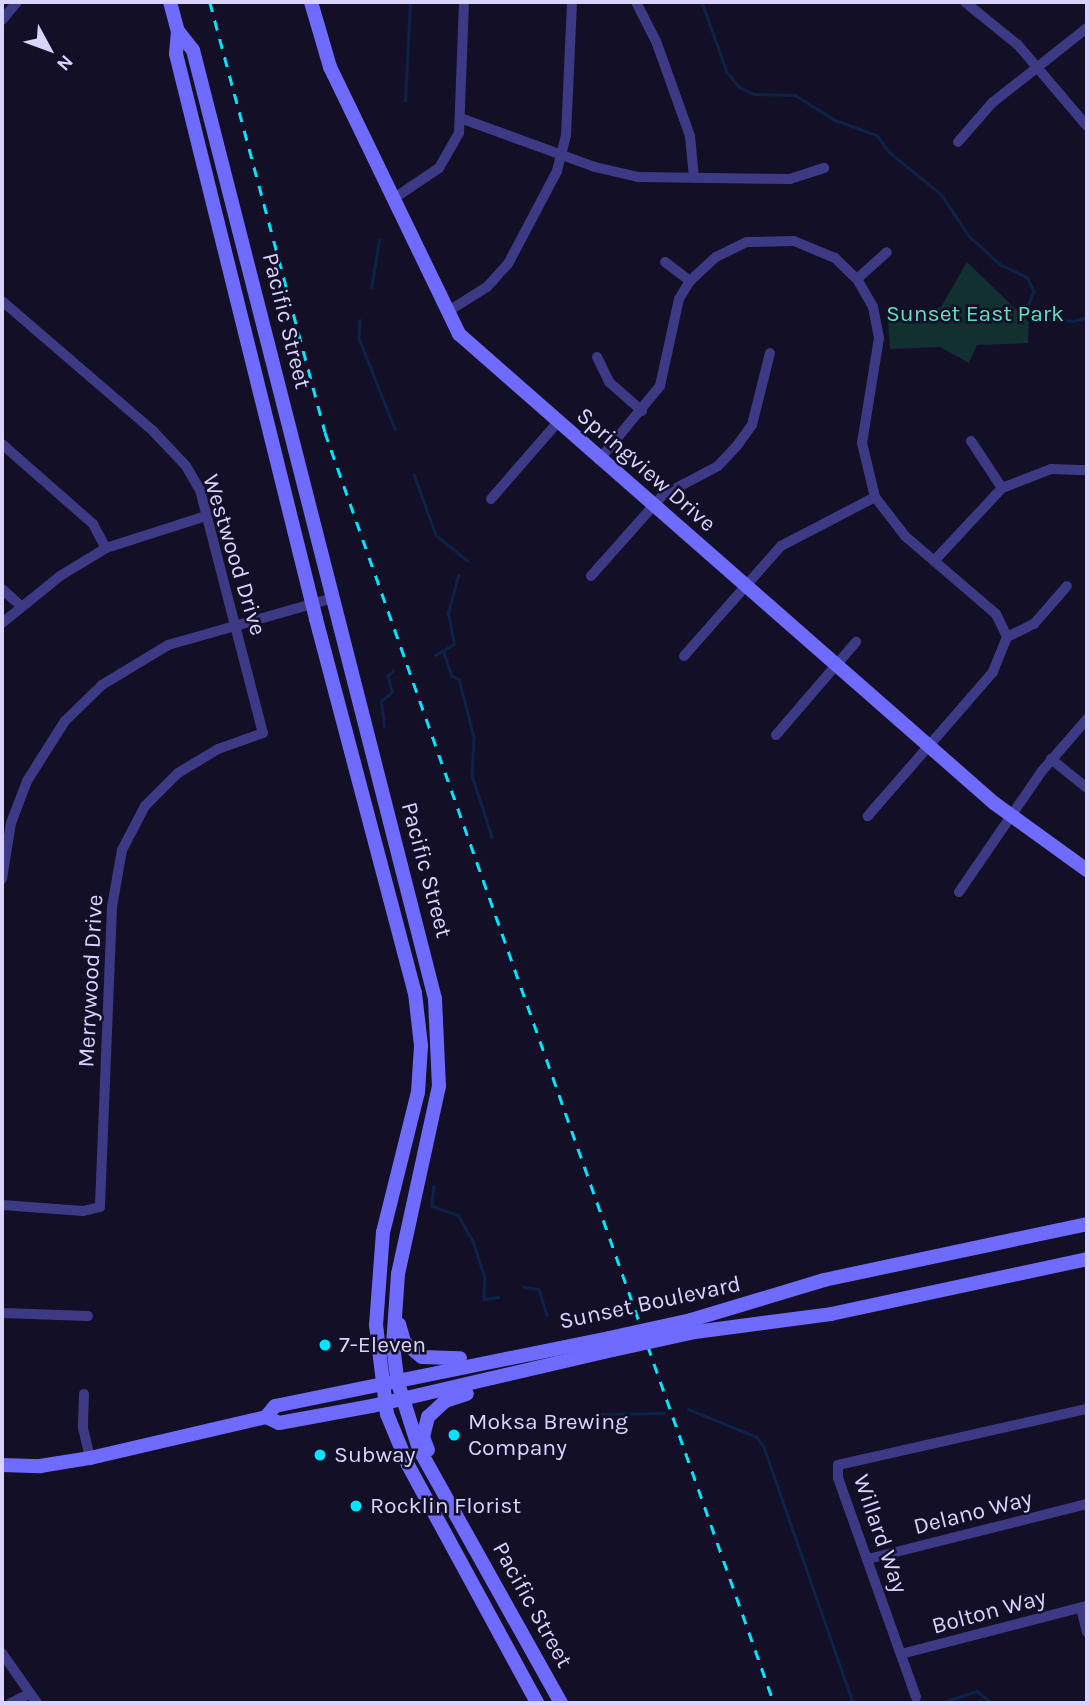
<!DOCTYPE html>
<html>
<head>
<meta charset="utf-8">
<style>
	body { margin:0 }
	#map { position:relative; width:1089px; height:1705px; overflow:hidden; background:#130f26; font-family:Karla,sans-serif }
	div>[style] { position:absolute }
	.green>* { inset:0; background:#12302f }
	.stream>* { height:2.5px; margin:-1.25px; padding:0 1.25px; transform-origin:1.25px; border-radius:1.25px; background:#0c2248 }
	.street>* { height:10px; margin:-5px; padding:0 5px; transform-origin:5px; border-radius:5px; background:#3d3a85 }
	.secondary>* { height:14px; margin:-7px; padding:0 7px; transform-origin:7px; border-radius:7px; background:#6f6bff }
	.rail>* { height:2.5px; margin-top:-1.25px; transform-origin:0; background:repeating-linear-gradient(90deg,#00e5ff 0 10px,transparent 0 19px) }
	.secondary-bridge>* { height:14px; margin:-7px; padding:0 7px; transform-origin:7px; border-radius:7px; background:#6f6bff }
	.dots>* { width:19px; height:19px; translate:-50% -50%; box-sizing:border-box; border:4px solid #130f26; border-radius:50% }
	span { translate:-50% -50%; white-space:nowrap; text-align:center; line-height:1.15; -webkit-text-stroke:5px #130f26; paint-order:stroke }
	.park-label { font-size:23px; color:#5fe0c0 }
	.street-label { font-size:23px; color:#d9d4ff }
	.poi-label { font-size:23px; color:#d9d4ff }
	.left { translate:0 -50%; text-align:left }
	.frame { position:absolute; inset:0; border:4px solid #d9d4ff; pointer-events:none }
	.north { position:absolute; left:14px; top:14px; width:70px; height:70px; -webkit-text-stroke:5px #130f26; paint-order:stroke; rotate:131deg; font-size:19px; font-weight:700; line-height:28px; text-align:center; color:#d9d4ff }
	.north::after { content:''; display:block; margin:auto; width:24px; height:32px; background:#d9d4ff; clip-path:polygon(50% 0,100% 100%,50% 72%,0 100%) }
</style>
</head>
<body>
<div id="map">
	<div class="green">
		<div style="clip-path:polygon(967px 262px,1029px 322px,1028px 343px,977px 345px,969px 363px,940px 347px,890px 349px,888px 320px,941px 307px)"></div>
	</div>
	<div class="stream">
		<div style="left:702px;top:2px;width:74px;rotate:70.3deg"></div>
		<div style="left:727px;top:72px;width:19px;rotate:51deg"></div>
		<div style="left:739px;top:87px;width:17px;rotate:25deg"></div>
		<div style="left:754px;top:94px;width:41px;rotate:1.4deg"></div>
		<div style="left:795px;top:95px;width:47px;rotate:32deg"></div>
		<div style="left:835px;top:120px;width:45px;rotate:19.7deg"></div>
		<div style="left:877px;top:135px;width:19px;rotate:55deg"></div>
		<div style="left:888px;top:151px;width:68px;rotate:39.1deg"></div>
		<div style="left:941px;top:194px;width:50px;rotate:56.3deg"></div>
		<div style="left:969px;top:236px;width:42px;rotate:42.1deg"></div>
		<div style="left:1000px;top:264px;width:30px;rotate:26deg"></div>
		<div style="left:1027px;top:277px;width:16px;rotate:63deg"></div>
		<div style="left:1034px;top:291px;width:16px;rotate:112deg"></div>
		<div style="left:1028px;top:306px;width:13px;rotate:72deg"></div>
		<div style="left:1032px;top:318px;width:41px;rotate:4.2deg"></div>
		<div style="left:1073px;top:321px;width:15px;rotate:-16deg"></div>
		<div style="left:405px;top:101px;width:99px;rotate:-87.1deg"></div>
		<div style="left:371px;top:288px;width:49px;rotate:-80.5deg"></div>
		<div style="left:360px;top:320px;width:18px;rotate:93deg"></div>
		<div style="left:359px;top:338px;width:98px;rotate:68.4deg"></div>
		<div style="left:414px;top:474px;width:65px;rotate:70.2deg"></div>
		<div style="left:436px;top:535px;width:41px;rotate:39.1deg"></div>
		<div style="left:443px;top:650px;width:28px;rotate:71deg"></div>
		<div style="left:452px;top:676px;width:8px;rotate:23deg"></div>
		<div style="left:459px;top:679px;width:60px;rotate:75.5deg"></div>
		<div style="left:474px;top:737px;width:38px;rotate:93deg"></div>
		<div style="left:472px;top:775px;width:65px;rotate:72.1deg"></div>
		<div style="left:435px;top:655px;width:22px;rotate:-30deg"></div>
		<div style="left:454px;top:644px;width:32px;rotate:-101deg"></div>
		<div style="left:448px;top:613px;width:39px;rotate:-75deg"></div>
		<div style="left:384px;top:727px;width:26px;rotate:-97deg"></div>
		<div style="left:381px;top:701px;width:14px;rotate:-39deg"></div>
		<div style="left:392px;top:692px;width:17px;rotate:-107deg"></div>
		<div style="left:387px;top:676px;width:8px;rotate:-40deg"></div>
		<div style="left:434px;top:1186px;width:20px;rotate:96deg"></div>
		<div style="left:432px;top:1206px;width:28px;rotate:19deg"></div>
		<div style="left:458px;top:1215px;width:30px;rotate:60deg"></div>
		<div style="left:473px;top:1241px;width:39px;rotate:72deg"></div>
		<div style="left:485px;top:1278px;width:21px;rotate:93deg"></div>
		<div style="left:484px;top:1299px;width:14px;rotate:-8deg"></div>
		<div style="left:523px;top:1287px;width:16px;rotate:7deg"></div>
		<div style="left:539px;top:1289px;width:27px;rotate:73deg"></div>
		<div style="left:688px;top:1409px;width:74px;rotate:22.1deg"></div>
		<div style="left:757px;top:1437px;width:12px;rotate:55deg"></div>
		<div style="left:764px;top:1447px;width:271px;rotate:70.8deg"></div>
		<div style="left:598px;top:1414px;width:66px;rotate:-0.9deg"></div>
		<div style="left:940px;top:1703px;width:39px;rotate:-18deg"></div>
		<div style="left:977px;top:1691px;width:19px;rotate:39deg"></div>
	</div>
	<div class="street">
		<div style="left:636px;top:2px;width:44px;rotate:62.9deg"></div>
		<div style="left:656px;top:41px;width:101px;rotate:70.3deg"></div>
		<div style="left:690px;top:136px;width:42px;rotate:84.6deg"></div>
		<div style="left:965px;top:2px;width:68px;rotate:39.1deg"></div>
		<div style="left:1018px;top:45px;width:106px;rotate:49.6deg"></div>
		<div style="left:2px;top:20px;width:23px;rotate:-50deg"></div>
		<div style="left:463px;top:119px;width:140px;rotate:20deg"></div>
		<div style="left:595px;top:167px;width:44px;rotate:13.1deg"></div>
		<div style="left:638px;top:177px;width:152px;rotate:0.8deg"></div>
		<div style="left:790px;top:179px;width:36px;rotate:-18deg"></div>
		<div style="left:958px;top:142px;width:52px;rotate:-48.9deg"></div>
		<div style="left:992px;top:103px;width:121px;rotate:-38.3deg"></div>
		<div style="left:393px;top:199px;width:55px;rotate:-34deg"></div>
		<div style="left:439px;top:168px;width:40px;rotate:-60.3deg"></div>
		<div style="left:459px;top:133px;width:131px;rotate:-87.8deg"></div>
		<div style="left:665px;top:262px;width:31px;rotate:37deg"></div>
		<div style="left:857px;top:279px;width:40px;rotate:-42deg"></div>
		<div style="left:2px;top:301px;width:199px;rotate:40.7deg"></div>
		<div style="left:153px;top:431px;width:48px;rotate:46.7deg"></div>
		<div style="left:186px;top:466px;width:28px;rotate:60deg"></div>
		<div style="left:200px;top:490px;width:251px;rotate:75.5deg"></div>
		<div style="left:263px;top:733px;width:48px;rotate:160.4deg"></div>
		<div style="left:218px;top:749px;width:47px;rotate:149deg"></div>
		<div style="left:178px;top:773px;width:47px;rotate:135deg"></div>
		<div style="left:145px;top:806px;width:50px;rotate:117.6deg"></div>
		<div style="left:122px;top:850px;width:58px;rotate:100deg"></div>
		<div style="left:112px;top:907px;width:300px;rotate:92.3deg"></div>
		<div style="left:100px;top:1207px;width:17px;rotate:167deg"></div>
		<div style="left:83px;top:1211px;width:81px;rotate:-175.8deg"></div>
		<div style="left:447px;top:312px;width:47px;rotate:-32deg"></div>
		<div style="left:487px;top:287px;width:31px;rotate:-48deg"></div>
		<div style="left:508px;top:264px;width:105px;rotate:-62.2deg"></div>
		<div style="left:557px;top:171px;width:37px;rotate:-76deg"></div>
		<div style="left:566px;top:135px;width:133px;rotate:-87.4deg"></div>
		<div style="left:597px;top:357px;width:28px;rotate:64deg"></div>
		<div style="left:609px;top:382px;width:44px;rotate:41.3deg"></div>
		<div style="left:971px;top:441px;width:56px;rotate:56.6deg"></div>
		<div style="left:2px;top:444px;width:121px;rotate:41.3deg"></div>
		<div style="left:93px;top:524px;width:27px;rotate:62deg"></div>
		<div style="left:599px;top:460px;width:96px;rotate:-50.5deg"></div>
		<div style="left:660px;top:386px;width:89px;rotate:-77.7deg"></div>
		<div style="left:679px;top:299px;width:21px;rotate:-59deg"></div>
		<div style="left:690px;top:281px;width:35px;rotate:-43deg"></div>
		<div style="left:716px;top:257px;width:34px;rotate:-26deg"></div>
		<div style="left:747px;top:242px;width:47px;rotate:-1.2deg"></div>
		<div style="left:794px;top:241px;width:44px;rotate:22.5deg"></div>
		<div style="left:835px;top:258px;width:30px;rotate:44deg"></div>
		<div style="left:857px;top:279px;width:32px;rotate:60deg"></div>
		<div style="left:873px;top:307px;width:32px;rotate:79deg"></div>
		<div style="left:879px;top:338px;width:106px;rotate:99.2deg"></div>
		<div style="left:862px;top:443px;width:56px;rotate:76.5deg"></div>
		<div style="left:875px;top:497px;width:49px;rotate:52.4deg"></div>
		<div style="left:905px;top:536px;width:120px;rotate:40.6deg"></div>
		<div style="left:996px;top:614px;width:25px;rotate:64deg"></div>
		<div style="left:1007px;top:637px;width:38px;rotate:112deg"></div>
		<div style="left:993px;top:672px;width:191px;rotate:131deg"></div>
		<div style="left:491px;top:499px;width:101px;rotate:-49deg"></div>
		<div style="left:934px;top:561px;width:100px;rotate:-47deg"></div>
		<div style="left:1002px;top:488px;width:53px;rotate:-21.2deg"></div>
		<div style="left:1051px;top:469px;width:36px;rotate:2deg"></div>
		<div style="left:591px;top:576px;width:108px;rotate:-48.4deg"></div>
		<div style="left:663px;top:495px;width:62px;rotate:-27.8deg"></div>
		<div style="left:718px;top:466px;width:26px;rotate:-47deg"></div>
		<div style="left:736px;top:447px;width:27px;rotate:-54deg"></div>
		<div style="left:752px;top:425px;width:74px;rotate:-76deg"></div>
		<div style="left:2px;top:589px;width:24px;rotate:42deg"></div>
		<div style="left:2px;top:623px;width:75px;rotate:-39deg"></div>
		<div style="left:60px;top:576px;width:54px;rotate:-31.3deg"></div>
		<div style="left:106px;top:548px;width:105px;rotate:-17.7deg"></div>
		<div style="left:1007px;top:637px;width:30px;rotate:-26deg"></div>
		<div style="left:1034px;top:624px;width:50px;rotate:-49deg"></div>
		<div style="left:684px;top:656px;width:147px;rotate:-48.6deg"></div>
		<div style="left:781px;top:546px;width:106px;rotate:-27.5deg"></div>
		<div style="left:776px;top:735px;width:123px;rotate:-49.3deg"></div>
		<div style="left:1051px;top:759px;width:46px;rotate:38.9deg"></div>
		<div style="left:2px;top:879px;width:57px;rotate:-80.9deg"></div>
		<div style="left:11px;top:823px;width:45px;rotate:-69.1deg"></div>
		<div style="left:27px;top:781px;width:71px;rotate:-57.7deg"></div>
		<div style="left:65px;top:721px;width:52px;rotate:-44.2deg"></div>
		<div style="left:102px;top:685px;width:77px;rotate:-31.2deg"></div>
		<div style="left:168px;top:645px;width:168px;rotate:-15.9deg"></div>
		<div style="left:959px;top:892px;width:147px;rotate:-55.6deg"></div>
		<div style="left:1042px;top:771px;width:69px;rotate:-49.1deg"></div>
		<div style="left:2px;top:1313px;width:86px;rotate:2deg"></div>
		<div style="left:84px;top:1394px;width:34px;rotate:92deg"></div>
		<div style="left:83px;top:1428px;width:31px;rotate:77deg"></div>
		<div style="left:868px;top:1559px;width:226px;rotate:-14.1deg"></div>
		<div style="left:1081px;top:1608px;width:25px;rotate:76deg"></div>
		<div style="left:2px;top:1653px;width:61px;rotate:55deg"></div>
		<div style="left:901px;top:1654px;width:192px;rotate:-14.5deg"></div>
		<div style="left:916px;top:1697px;width:232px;rotate:-109.6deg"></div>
		<div style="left:838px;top:1478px;width:13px;rotate:-90deg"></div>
		<div style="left:838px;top:1465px;width:255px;rotate:-12.7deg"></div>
		<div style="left:11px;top:1703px;width:20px;rotate:-27deg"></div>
	</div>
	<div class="secondary">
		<div style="left:170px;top:2px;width:30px;rotate:75deg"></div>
		<div style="left:178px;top:31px;width:23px;rotate:95deg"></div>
		<div style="left:176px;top:54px;width:582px;rotate:76.08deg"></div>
		<div style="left:316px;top:619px;width:387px;rotate:75.2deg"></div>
		<div style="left:415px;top:993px;width:53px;rotate:83.5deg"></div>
		<div style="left:421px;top:1046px;width:46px;rotate:93.7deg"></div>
		<div style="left:418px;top:1092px;width:144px;rotate:104deg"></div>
		<div style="left:383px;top:1232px;width:93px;rotate:94.3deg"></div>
		<div style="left:376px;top:1325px;width:90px;rotate:83deg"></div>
		<div style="left:387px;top:1414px;width:55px;rotate:67.6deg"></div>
		<div style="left:408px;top:1465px;width:271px;rotate:61.5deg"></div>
		<div style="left:311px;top:2px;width:68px;rotate:73.7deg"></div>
		<div style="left:330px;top:67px;width:297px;rotate:64.2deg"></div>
		<div style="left:459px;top:334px;width:711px;rotate:41.24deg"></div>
		<div style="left:994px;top:803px;width:115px;rotate:35.8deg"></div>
		<div style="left:178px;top:31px;width:24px;rotate:52deg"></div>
		<div style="left:193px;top:50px;width:979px;rotate:75.69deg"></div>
		<div style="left:435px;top:999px;width:87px;rotate:87.4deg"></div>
		<div style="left:439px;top:1086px;width:192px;rotate:102.3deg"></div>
		<div style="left:398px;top:1274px;width:71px;rotate:94deg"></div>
		<div style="left:393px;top:1345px;width:35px;rotate:83deg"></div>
		<div style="left:397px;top:1380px;width:72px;rotate:72.3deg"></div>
		<div style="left:419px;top:1449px;width:291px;rotate:60.8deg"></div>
		<div style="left:691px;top:1320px;width:139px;rotate:-16.7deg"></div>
		<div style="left:824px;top:1280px;width:269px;rotate:-12deg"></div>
		<div style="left:399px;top:1324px;width:19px;rotate:74deg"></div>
		<div style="left:404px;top:1342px;width:23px;rotate:40deg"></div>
		<div style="left:422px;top:1357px;width:38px;rotate:2deg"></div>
		<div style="left:695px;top:1332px;width:137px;rotate:-7.5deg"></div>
		<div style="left:831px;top:1314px;width:262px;rotate:-12.1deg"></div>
		<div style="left:266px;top:1417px;width:14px;rotate:-51deg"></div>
		<div style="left:275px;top:1406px;width:341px;rotate:-11.5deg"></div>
		<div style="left:428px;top:1450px;width:14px;rotate:-111deg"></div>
		<div style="left:423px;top:1437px;width:21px;rotate:-76deg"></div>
		<div style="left:428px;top:1417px;width:23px;rotate:-43deg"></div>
		<div style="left:445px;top:1401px;width:23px;rotate:-18deg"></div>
		<div style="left:2px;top:1465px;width:38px;rotate:2deg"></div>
		<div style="left:40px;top:1466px;width:51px;rotate:-9.1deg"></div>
		<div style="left:90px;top:1458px;width:181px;rotate:-13.1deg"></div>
		<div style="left:266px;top:1417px;width:14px;rotate:25deg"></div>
		<div style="left:279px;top:1423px;width:95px;rotate:-10.4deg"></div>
		<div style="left:372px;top:1406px;width:247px;rotate:-13.1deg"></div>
	</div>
	<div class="rail">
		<div style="left:210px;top:2px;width:445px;rotate:75deg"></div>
		<div style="left:325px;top:432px;width:1348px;rotate:70.54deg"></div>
	</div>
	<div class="secondary-bridge">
		<div style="left:609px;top:1338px;width:84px;rotate:-12.4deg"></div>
		<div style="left:613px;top:1350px;width:84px;rotate:-12.4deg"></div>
	</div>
	<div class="dots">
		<div style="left:325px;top:1345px;background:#00e5ff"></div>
		<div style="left:454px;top:1435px;background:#00e5ff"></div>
		<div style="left:320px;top:1455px;background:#00e5ff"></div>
		<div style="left:356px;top:1506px;background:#00e5ff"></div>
	</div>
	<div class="park-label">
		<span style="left:975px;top:314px">Sunset East Park</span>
	</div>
	<div class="street-label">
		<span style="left:286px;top:321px;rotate:76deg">Pacific Street</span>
		<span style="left:646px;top:470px;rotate:41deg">Springview Drive</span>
		<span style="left:234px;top:555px;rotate:73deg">Westwood Drive</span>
		<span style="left:426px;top:870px;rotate:75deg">Pacific Street</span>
		<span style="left:91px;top:981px;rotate:-87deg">Merrywood Drive</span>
		<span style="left:650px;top:1303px;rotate:-12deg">Sunset Boulevard</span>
		<span style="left:973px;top:1513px;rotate:-14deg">Delano Way</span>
		<span style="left:880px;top:1534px;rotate:71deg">Willard Way</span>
		<span style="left:532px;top:1605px;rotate:61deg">Pacific Street</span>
		<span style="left:989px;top:1612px;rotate:-15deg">Bolton Way</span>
	</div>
	<div class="poi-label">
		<span class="left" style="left:339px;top:1345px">7-Eleven</span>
		<span class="left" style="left:468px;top:1435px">Moksa Brewing<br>Company</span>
		<span class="left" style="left:334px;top:1455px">Subway</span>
		<span class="left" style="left:370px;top:1506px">Rocklin Florist</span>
	</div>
	<div class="frame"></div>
	<div class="north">N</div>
</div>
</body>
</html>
